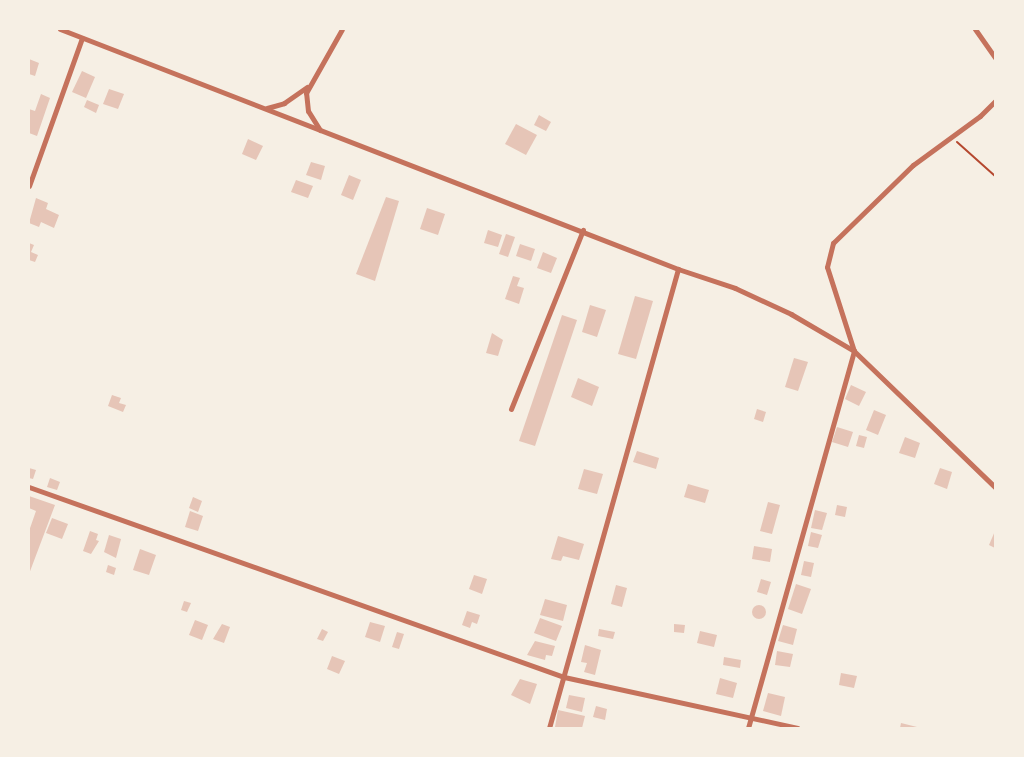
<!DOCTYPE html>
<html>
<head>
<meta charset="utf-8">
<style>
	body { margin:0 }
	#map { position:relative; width:1024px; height:757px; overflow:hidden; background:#f6efe4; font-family:"Source Serif 4",serif }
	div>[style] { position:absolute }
	.building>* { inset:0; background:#e6c5b7 }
	.round { border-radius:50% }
	.path>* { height:2px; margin:-1px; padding:0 1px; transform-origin:1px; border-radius:1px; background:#b5482f }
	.minor>* { height:5px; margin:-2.5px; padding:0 2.5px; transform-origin:2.5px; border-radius:2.5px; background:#c5725c }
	span { translate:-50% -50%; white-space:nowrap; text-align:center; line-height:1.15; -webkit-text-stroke:5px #f6efe4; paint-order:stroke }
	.frame { position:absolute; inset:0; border:30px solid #f6efe4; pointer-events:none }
</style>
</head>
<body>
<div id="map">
	<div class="building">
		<div style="clip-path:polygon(29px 59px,39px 63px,35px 76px,29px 74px)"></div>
		<div style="clip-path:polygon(82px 71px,95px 77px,86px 98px,72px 92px)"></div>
		<div style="clip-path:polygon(109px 89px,124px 94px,118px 109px,103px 104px)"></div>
		<div style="clip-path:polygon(41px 94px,50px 98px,37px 136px,29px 133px,29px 109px,35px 111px)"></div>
		<div style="clip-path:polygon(87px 100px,99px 105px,96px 113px,84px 107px)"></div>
		<div style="clip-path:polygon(539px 115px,551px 122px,546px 131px,534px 125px)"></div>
		<div style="clip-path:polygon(516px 124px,537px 135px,526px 155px,505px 144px)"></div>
		<div style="clip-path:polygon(248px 139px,263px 146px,256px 160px,242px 154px)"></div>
		<div style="clip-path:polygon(311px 162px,325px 166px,321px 180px,306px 175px)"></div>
		<div style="clip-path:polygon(349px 175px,361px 180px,353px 200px,341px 195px)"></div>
		<div style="clip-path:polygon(296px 180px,313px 186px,308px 198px,291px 192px)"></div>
		<div style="clip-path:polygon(386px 197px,399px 201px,375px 281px,356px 274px)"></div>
		<div style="clip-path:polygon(36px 198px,48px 203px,46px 209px,59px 215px,54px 228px,41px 222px,39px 227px,29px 223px)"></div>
		<div style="clip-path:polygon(427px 208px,445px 214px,438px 235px,420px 229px)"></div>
		<div style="clip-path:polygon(488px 230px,502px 235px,498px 247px,484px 243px)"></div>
		<div style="clip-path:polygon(506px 234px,515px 237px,508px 257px,499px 254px)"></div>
		<div style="clip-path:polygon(29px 243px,34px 245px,31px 252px,38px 255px,35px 262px,29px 260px)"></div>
		<div style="clip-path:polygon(520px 244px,535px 249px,531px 261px,516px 256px)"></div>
		<div style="clip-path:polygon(543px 252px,557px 258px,551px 273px,537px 268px)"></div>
		<div style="clip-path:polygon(513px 276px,520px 278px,517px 286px,524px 288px,519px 304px,505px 299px)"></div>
		<div style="clip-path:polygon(635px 296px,653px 301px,636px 359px,618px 354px)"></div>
		<div style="clip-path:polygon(590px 305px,606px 310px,597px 337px,582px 332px)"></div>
		<div style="clip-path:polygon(562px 315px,577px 320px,535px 446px,519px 441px)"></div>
		<div style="clip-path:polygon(492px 333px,503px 340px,498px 356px,486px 353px)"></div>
		<div style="clip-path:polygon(794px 358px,808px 362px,798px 391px,785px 387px)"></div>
		<div style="clip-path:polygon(578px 378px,599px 387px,592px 406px,571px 397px)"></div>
		<div style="clip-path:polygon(851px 385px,866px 392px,859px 406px,845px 399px)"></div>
		<div style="clip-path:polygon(112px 395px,121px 398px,119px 403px,126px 405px,123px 412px,108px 406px)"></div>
		<div style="clip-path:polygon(757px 409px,766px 412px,763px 422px,754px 419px)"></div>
		<div style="clip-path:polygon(874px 410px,886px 415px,878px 435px,866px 430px)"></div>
		<div style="clip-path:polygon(837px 427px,853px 432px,848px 447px,832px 442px)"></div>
		<div style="clip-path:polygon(859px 435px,867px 437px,864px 448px,856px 446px)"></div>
		<div style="clip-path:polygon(905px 437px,920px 443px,915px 458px,899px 453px)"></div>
		<div style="clip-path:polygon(637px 451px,659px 458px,656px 469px,633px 462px)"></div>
		<div style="clip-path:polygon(29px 468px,36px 470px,33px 479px,29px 478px)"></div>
		<div style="clip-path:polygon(940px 468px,952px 472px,947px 489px,934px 484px)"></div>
		<div style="clip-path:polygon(584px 469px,603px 474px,597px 494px,578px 489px)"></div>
		<div style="clip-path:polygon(50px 478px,60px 482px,57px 490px,47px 487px)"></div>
		<div style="clip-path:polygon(688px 484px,709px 490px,705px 503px,684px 497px)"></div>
		<div style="clip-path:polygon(29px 496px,55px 505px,29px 574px,29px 531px,36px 511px,29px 508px)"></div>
		<div style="clip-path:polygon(193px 497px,202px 501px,198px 512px,189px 508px)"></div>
		<div style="clip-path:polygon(768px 502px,780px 505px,772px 534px,760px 531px)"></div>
		<div style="clip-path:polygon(837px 505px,847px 507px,845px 517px,835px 515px)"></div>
		<div style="clip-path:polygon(815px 510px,827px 513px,822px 530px,811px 528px)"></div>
		<div style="clip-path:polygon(190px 511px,203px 516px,198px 531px,185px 527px)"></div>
		<div style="clip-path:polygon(52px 518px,68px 524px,62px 539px,46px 533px)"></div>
		<div style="clip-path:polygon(90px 531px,98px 534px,96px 540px,99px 541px,91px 554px,83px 551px)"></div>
		<div style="clip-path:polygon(995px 531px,995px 548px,989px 545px)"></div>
		<div style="clip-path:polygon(811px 532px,822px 535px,818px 548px,808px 546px)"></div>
		<div style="clip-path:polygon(109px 535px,121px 539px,116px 558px,104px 552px)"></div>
		<div style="clip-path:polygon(558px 536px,584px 544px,579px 560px,563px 556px,561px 561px,551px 559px)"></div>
		<div style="clip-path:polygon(754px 546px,772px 549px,770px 562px,752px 559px)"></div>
		<div style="clip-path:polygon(140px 549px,156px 555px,149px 575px,133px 570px)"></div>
		<div style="clip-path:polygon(804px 561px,814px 563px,811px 577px,801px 575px)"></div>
		<div style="clip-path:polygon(108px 565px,116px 568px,114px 575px,106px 572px)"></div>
		<div style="clip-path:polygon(474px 575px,487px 579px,482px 594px,469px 589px)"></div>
		<div style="clip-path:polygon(761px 579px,771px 582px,767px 595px,757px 592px)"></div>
		<div style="clip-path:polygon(796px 584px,811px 589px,802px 614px,788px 609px)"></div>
		<div style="clip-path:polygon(616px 585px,627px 588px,622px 607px,611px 604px)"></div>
		<div style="clip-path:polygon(545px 599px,567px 605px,563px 621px,540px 615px)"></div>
		<div style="clip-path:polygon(184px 601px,191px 603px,187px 612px,181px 610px)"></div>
		<div class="round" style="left:752px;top:605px;width:14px;height:14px"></div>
		<div style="clip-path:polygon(467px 611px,480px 615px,477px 624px,472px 622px,470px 628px,462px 625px)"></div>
		<div style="clip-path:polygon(540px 618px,562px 626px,556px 641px,534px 633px)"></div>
		<div style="clip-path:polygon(195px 620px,208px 625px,202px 640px,189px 635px)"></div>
		<div style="clip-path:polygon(370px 622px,385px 626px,380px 642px,365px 637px)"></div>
		<div style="clip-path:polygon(222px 624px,230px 627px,224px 643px,213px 639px)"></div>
		<div style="clip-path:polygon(674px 624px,685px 625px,684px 633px,674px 632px)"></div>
		<div style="clip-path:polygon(783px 625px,797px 629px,793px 645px,778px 641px)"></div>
		<div style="clip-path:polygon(322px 629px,328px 632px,323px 641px,317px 639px)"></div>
		<div style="clip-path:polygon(599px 629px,615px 632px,613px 639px,598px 636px)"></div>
		<div style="clip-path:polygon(700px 631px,717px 635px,714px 647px,697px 643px)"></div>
		<div style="clip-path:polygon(397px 632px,404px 634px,399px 649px,392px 647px)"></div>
		<div style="clip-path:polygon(535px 641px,555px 646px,552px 656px,546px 655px,545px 660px,527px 655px)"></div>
		<div style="clip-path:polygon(585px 645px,601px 650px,595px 675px,584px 672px,587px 663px,581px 662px)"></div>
		<div style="clip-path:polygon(777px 651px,793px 654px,790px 667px,775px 665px)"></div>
		<div style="clip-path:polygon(332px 656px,345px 661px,339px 674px,327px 669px)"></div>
		<div style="clip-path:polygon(724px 657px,741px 660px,740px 668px,723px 665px)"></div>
		<div style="clip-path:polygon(841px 673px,857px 676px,854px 688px,839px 685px)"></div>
		<div style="clip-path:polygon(720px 678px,737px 683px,733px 698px,716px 694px)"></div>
		<div style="clip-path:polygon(520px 679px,537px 684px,530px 704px,511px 695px)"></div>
		<div style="clip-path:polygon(768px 693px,785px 697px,781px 716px,763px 711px)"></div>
		<div style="clip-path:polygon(569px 695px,585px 698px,582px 712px,566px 708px)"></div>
		<div style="clip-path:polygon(596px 706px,607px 709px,605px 720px,593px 717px)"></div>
		<div style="clip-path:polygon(558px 710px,585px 716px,582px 728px,555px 727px)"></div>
		<div style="clip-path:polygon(901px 723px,921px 728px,900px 728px)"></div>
	</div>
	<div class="path">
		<div style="left:957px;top:142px;width:51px;rotate:41.8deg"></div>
	</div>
	<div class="minor">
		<div style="left:60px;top:29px;width:663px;rotate:21.22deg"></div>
		<div style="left:678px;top:269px;width:60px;rotate:18.4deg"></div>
		<div style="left:735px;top:288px;width:62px;rotate:24.9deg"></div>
		<div style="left:791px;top:314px;width:73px;rotate:30.4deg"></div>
		<div style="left:854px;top:351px;width:196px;rotate:44deg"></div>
		<div style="left:975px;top:29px;width:35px;rotate:55deg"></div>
		<div style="left:267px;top:108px;width:18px;rotate:-16deg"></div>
		<div style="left:284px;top:103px;width:28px;rotate:-35deg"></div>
		<div style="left:320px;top:130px;width:22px;rotate:-122deg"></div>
		<div style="left:308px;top:111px;width:18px;rotate:-96deg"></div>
		<div style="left:306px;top:93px;width:73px;rotate:-60.6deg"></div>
		<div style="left:29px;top:186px;width:157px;rotate:-70.3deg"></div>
		<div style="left:511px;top:409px;width:193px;rotate:-68.1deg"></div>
		<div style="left:29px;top:487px;width:568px;rotate:19.55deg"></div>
		<div style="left:564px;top:677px;width:239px;rotate:12.3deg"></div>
		<div style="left:549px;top:728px;width:477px;rotate:-74.3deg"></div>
		<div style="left:748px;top:728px;width:392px;rotate:-74.3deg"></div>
		<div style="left:854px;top:351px;width:88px;rotate:-107.8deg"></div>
		<div style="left:827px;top:267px;width:25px;rotate:-76deg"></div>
		<div style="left:833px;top:243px;width:112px;rotate:-44.3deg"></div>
		<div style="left:913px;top:165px;width:83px;rotate:-36.2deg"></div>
		<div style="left:980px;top:116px;width:21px;rotate:-45deg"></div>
	</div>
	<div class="frame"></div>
</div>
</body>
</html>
